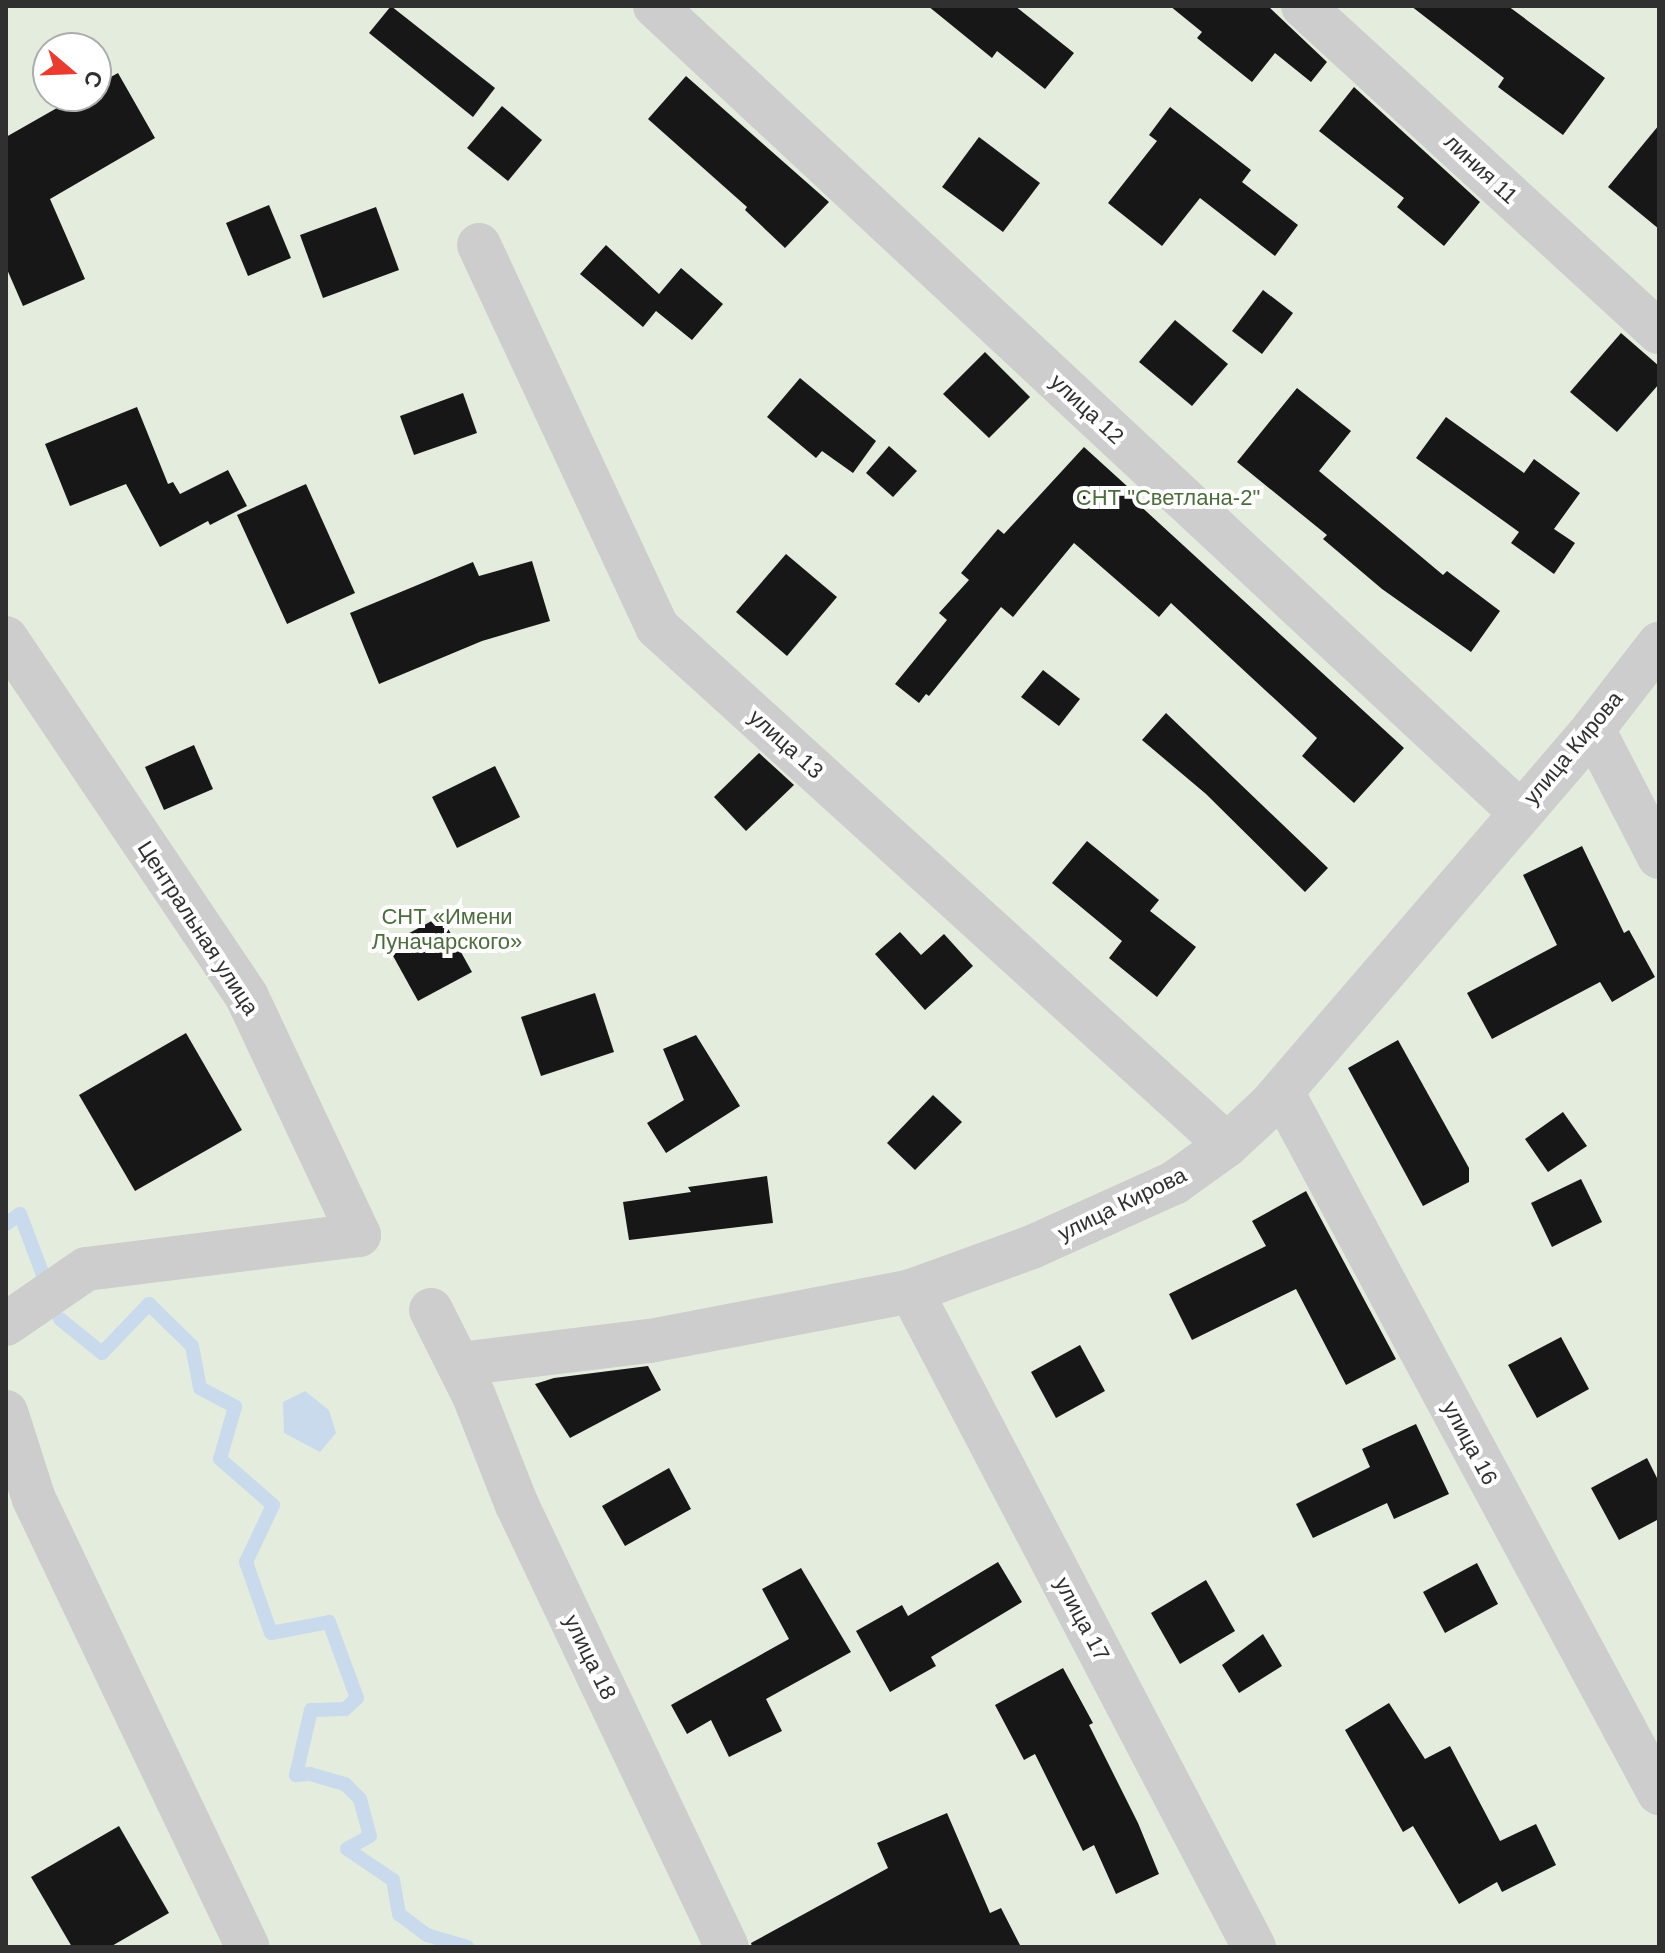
<!DOCTYPE html>
<html>
<head>
<meta charset="utf-8">
<style>
	body { margin:0 }
	#map { position:relative; width:1665px; height:1953px; overflow:hidden; background:#fff; font-family:Arial,sans-serif }
	div>[style] { position:absolute }
	.green>* { inset:0; background:#e4eddd }
	.water>* { inset:0; background:#c9daed }
	.stream>* { height:14px; margin:-7px; padding:0 7px; transform-origin:7px; border-radius:7px; background:#c9daed }
	.building>* { inset:0; background:#171717 }
	.minor>* { height:44px; margin:-22px; padding:0 22px; transform-origin:22px; border-radius:22px; background:#cdcdcd }
	span { translate:-50% -50%; white-space:nowrap; text-align:center; line-height:1.15; -webkit-text-stroke:8px #fff; paint-order:stroke }
	.street-label { font-size:22px; color:#303030 }
	.park-label { font-size:22px; color:#4c6d3b }
	.frame { position:absolute; inset:0; border:8px solid #303030; pointer-events:none }
	.north { position:absolute; left:32px; top:32px; width:80px; height:80px; box-sizing:border-box; background:#fff; border:2px solid #acacac; border-radius:50%; rotate:109deg; font-size:22px; font-weight:700; line-height:32px; text-align:center; color:#303030 }
	.north::after { content:''; display:block; margin:auto; width:28px; height:36px; background:#ea3b2e; clip-path:polygon(50% 0,100% 100%,50% 72%,0 100%) }
</style>
</head>
<body>
<div id="map">
	<div class="green">
		<div style="clip-path:polygon(evenodd,6px 6px,1659px 6px,1659px 1947px,6px 1947px,6px 6px,48px 48px,96px 48px,96px 96px,48px 96px,48px 48px)"></div>
	</div>
	<div class="water">
		<div style="clip-path:polygon(305px 1391px,329px 1410px,336px 1433px,320px 1452px,284px 1433px,283px 1402px)"></div>
	</div>
	<div class="stream">
		<div style="left:6px;top:1224px;width:17px;rotate:-36deg"></div>
		<div style="left:20px;top:1214px;width:71px;rotate:69.3deg"></div>
		<div style="left:60px;top:1319px;width:54px;rotate:39deg"></div>
		<div style="left:102px;top:1353px;width:68px;rotate:-46.2deg"></div>
		<div style="left:149px;top:1304px;width:60px;rotate:44.3deg"></div>
		<div style="left:192px;top:1346px;width:43px;rotate:79.2deg"></div>
		<div style="left:200px;top:1388px;width:40px;rotate:28deg"></div>
		<div style="left:235px;top:1407px;width:54px;rotate:106.1deg"></div>
		<div style="left:220px;top:1459px;width:70px;rotate:41deg"></div>
		<div style="left:273px;top:1505px;width:63px;rotate:115.3deg"></div>
		<div style="left:246px;top:1562px;width:75px;rotate:70.6deg"></div>
		<div style="left:271px;top:1633px;width:59px;rotate:-10.7deg"></div>
		<div style="left:329px;top:1622px;width:81px;rotate:69.8deg"></div>
		<div style="left:357px;top:1698px;width:16px;rotate:137deg"></div>
		<div style="left:345px;top:1709px;width:34px;rotate:178deg"></div>
		<div style="left:311px;top:1710px;width:67px;rotate:103deg"></div>
		<div style="left:296px;top:1775px;width:14px;rotate:-4deg"></div>
		<div style="left:310px;top:1774px;width:36px;rotate:16deg"></div>
		<div style="left:345px;top:1784px;width:21px;rotate:45deg"></div>
		<div style="left:360px;top:1799px;width:38px;rotate:75deg"></div>
		<div style="left:370px;top:1836px;width:26px;rotate:151deg"></div>
		<div style="left:347px;top:1849px;width:55px;rotate:34deg"></div>
		<div style="left:393px;top:1880px;width:35px;rotate:80deg"></div>
		<div style="left:399px;top:1914px;width:35px;rotate:37deg"></div>
		<div style="left:427px;top:1935px;width:42px;rotate:16.7deg"></div>
	</div>
	<div class="building">
		<div style="clip-path:polygon(391px 6px,495px 88px,473px 117px,369px 33px)"></div>
		<div style="clip-path:polygon(928px 6px,1015px 6px,1074px 53px,1045px 89px,997px 51px,992px 58px)"></div>
		<div style="clip-path:polygon(1170px 6px,1268px 6px,1327px 62px,1311px 82px,1275px 53px,1252px 82px,1197px 38px,1202px 32px)"></div>
		<div style="clip-path:polygon(1411px 6px,1508px 6px,1605px 78px,1563px 135px,1498px 87px,1504px 78px)"></div>
		<div style="clip-path:polygon(118px 73px,155px 138px,50px 199px,85px 279px,23px 306px,6px 267px,6px 137px,78px 96px,96px 96px,96px 85px)"></div>
		<div style="clip-path:polygon(686px 76px,829px 202px,785px 248px,745px 210px,747px 207px,648px 119px)"></div>
		<div style="clip-path:polygon(1354px 87px,1480px 202px,1444px 246px,1397px 207px,1404px 198px,1319px 131px)"></div>
		<div style="clip-path:polygon(502px 106px,542px 140px,508px 181px,467px 148px)"></div>
		<div style="clip-path:polygon(1170px 107px,1251px 170px,1242px 182px,1298px 225px,1275px 256px,1200px 198px,1162px 246px,1108px 203px,1157px 141px,1149px 135px)"></div>
		<div style="clip-path:polygon(1659px 125px,1659px 229px,1608px 187px)"></div>
		<div style="clip-path:polygon(979px 137px,1040px 183px,1003px 232px,942px 187px)"></div>
		<div style="clip-path:polygon(269px 205px,291px 258px,248px 276px,226px 223px)"></div>
		<div style="clip-path:polygon(376px 207px,399px 270px,323px 298px,300px 235px)"></div>
		<div style="clip-path:polygon(606px 245px,659px 294px,681px 268px,723px 304px,692px 340px,656px 311px,643px 327px,580px 274px)"></div>
		<div style="clip-path:polygon(1263px 290px,1293px 313px,1262px 354px,1232px 331px)"></div>
		<div style="clip-path:polygon(1175px 320px,1228px 364px,1192px 406px,1139px 362px)"></div>
		<div style="clip-path:polygon(1621px 333px,1659px 366px,1659px 384px,1617px 432px,1570px 392px)"></div>
		<div style="clip-path:polygon(985px 352px,1030px 397px,989px 438px,943px 394px)"></div>
		<div style="clip-path:polygon(800px 378px,876px 441px,853px 473px,822px 451px,816px 458px,767px 417px)"></div>
		<div style="clip-path:polygon(1297px 388px,1351px 431px,1319px 471px,1443px 575px,1447px 571px,1500px 611px,1471px 652px,1382px 589px,1323px 539px,1327px 535px,1237px 462px)"></div>
		<div style="clip-path:polygon(463px 393px,477px 433px,414px 455px,400px 416px)"></div>
		<div style="clip-path:polygon(137px 407px,168px 484px,173px 482px,180px 494px,228px 470px,247px 506px,210px 525px,208px 521px,160px 547px,126px 484px,70px 506px,45px 444px)"></div>
		<div style="clip-path:polygon(1446px 417px,1524px 473px,1534px 459px,1580px 493px,1554px 529px,1575px 543px,1554px 574px,1511px 543px,1519px 532px,1416px 458px)"></div>
		<div style="clip-path:polygon(889px 446px,917px 471px,893px 497px,866px 473px)"></div>
		<div style="clip-path:polygon(1084px 447px,1139px 497px,1135px 501px,1404px 748px,1354px 803px,1302px 756px,1317px 738px,1171px 603px,1159px 617px,1074px 543px,1013px 617px,1001px 607px,929px 696px,926px 694px,919px 703px,895px 684px,947px 620px,939px 613px,969px 580px,961px 573px,998px 529px,1004px 534px)"></div>
		<div style="clip-path:polygon(306px 484px,355px 593px,287px 624px,237px 515px)"></div>
		<div style="clip-path:polygon(786px 554px,837px 597px,787px 656px,736px 612px)"></div>
		<div style="clip-path:polygon(532px 561px,550px 621px,482px 641px,379px 684px,350px 613px,473px 562px,479px 576px)"></div>
		<div style="clip-path:polygon(1043px 670px,1080px 699px,1059px 726px,1021px 697px)"></div>
		<div style="clip-path:polygon(1166px 713px,1328px 868px,1305px 892px,1206px 794px,1142px 740px)"></div>
		<div style="clip-path:polygon(194px 745px,213px 789px,164px 810px,145px 767px)"></div>
		<div style="clip-path:polygon(759px 753px,794px 785px,746px 831px,714px 797px)"></div>
		<div style="clip-path:polygon(495px 766px,520px 817px,457px 848px,432px 797px)"></div>
		<div style="clip-path:polygon(1087px 841px,1159px 900px,1150px 911px,1196px 947px,1157px 997px,1109px 958px,1122px 941px,1052px 883px)"></div>
		<div style="clip-path:polygon(1582px 846px,1624px 933px,1629px 930px,1655px 977px,1612px 1002px,1600px 982px,1492px 1039px,1467px 993px,1557px 945px,1523px 875px)"></div>
		<div style="clip-path:polygon(441px 916px,472px 972px,418px 1001px,387px 945px)"></div>
		<div style="clip-path:polygon(900px 932px,921px 955px,944px 934px,973px 966px,925px 1010px,875px 954px)"></div>
		<div style="clip-path:polygon(595px 993px,614px 1052px,541px 1076px,521px 1017px)"></div>
		<div style="clip-path:polygon(186px 1033px,242px 1130px,135px 1191px,79px 1095px)"></div>
		<div style="clip-path:polygon(696px 1035px,740px 1106px,666px 1153px,647px 1123px,684px 1100px,663px 1049px)"></div>
		<div style="clip-path:polygon(1398px 1040px,1469px 1168px,1469px 1182px,1423px 1206px,1348px 1068px)"></div>
		<div style="clip-path:polygon(933px 1095px,962px 1122px,915px 1170px,887px 1143px)"></div>
		<div style="clip-path:polygon(1563px 1112px,1587px 1146px,1548px 1172px,1525px 1139px)"></div>
		<div style="clip-path:polygon(767px 1176px,773px 1223px,629px 1240px,623px 1202px,691px 1192px,688px 1187px)"></div>
		<div style="clip-path:polygon(1581px 1179px,1602px 1222px,1552px 1247px,1531px 1203px)"></div>
		<div style="clip-path:polygon(1306px 1191px,1396px 1359px,1346px 1385px,1296px 1289px,1192px 1340px,1169px 1294px,1266px 1246px,1252px 1221px)"></div>
		<div style="clip-path:polygon(1561px 1337px,1589px 1389px,1537px 1418px,1508px 1365px)"></div>
		<div style="clip-path:polygon(1080px 1345px,1105px 1391px,1056px 1418px,1031px 1372px)"></div>
		<div style="clip-path:polygon(648px 1366px,661px 1390px,570px 1438px,535px 1384px,554px 1378px)"></div>
		<div style="clip-path:polygon(1416px 1424px,1449px 1494px,1394px 1519px,1387px 1503px,1313px 1538px,1296px 1504px,1370px 1467px,1362px 1449px)"></div>
		<div style="clip-path:polygon(1647px 1458px,1659px 1482px,1659px 1519px,1619px 1540px,1591px 1488px)"></div>
		<div style="clip-path:polygon(669px 1468px,691px 1509px,625px 1546px,602px 1506px)"></div>
		<div style="clip-path:polygon(998px 1562px,1022px 1602px,931px 1657px,936px 1666px,890px 1692px,856px 1631px,902px 1605px,908px 1616px)"></div>
		<div style="clip-path:polygon(1477px 1563px,1498px 1604px,1445px 1633px,1423px 1592px)"></div>
		<div style="clip-path:polygon(801px 1568px,851px 1652px,766px 1699px,782px 1731px,729px 1757px,711px 1720px,687px 1734px,671px 1705px,789px 1639px,762px 1589px)"></div>
		<div style="clip-path:polygon(1206px 1580px,1235px 1631px,1180px 1664px,1151px 1613px)"></div>
		<div style="clip-path:polygon(1263px 1634px,1282px 1666px,1239px 1693px,1222px 1665px)"></div>
		<div style="clip-path:polygon(1063px 1668px,1093px 1723px,1089px 1725px,1138px 1823px,1159px 1874px,1116px 1894px,1094px 1845px,1083px 1851px,1035px 1754px,1024px 1760px,995px 1705px)"></div>
		<div style="clip-path:polygon(1389px 1703px,1425px 1759px,1450px 1746px,1500px 1841px,1536px 1824px,1556px 1865px,1502px 1892px,1497px 1882px,1459px 1904px,1413px 1826px,1403px 1832px,1345px 1730px)"></div>
		<div style="clip-path:polygon(947px 1813px,990px 1913px,1001px 1908px,1021px 1947px,752px 1947px,751px 1943px,888px 1868px,877px 1843px)"></div>
		<div style="clip-path:polygon(119px 1826px,169px 1913px,110px 1947px,72px 1947px,31px 1877px)"></div>
	</div>
	<div class="minor">
		<div style="left:655px;top:6px;width:1181px;rotate:42.98deg"></div>
		<div style="left:1303px;top:6px;width:483px;rotate:42.5deg"></div>
		<div style="left:479px;top:245px;width:421px;rotate:65deg"></div>
		<div style="left:657px;top:627px;width:770px;rotate:42.26deg"></div>
		<div style="left:6px;top:638px;width:432px;rotate:56.1deg"></div>
		<div style="left:247px;top:997px;width:263px;rotate:64.8deg"></div>
		<div style="left:359px;top:1235px;width:275px;rotate:172.9deg"></div>
		<div style="left:86px;top:1269px;width:97px;rotate:145.5deg"></div>
		<div style="left:1593px;top:729px;width:144px;rotate:62.7deg"></div>
		<div style="left:1282px;top:1092px;width:796px;rotate:61.73deg"></div>
		<div style="left:911px;top:1291px;width:740px;rotate:62.4deg"></div>
		<div style="left:431px;top:1310px;width:96px;rotate:63.4deg"></div>
		<div style="left:474px;top:1396px;width:117px;rotate:68.5deg"></div>
		<div style="left:517px;top:1505px;width:489px;rotate:64.6deg"></div>
		<div style="left:459px;top:1364px;width:192px;rotate:-6.9deg"></div>
		<div style="left:650px;top:1341px;width:266px;rotate:-10.8deg"></div>
		<div style="left:911px;top:1291px;width:129px;rotate:-20deg"></div>
		<div style="left:1032px;top:1247px;width:156px;rotate:-24.3deg"></div>
		<div style="left:1174px;top:1183px;width:65px;rotate:-35.6deg"></div>
		<div style="left:1227px;top:1145px;width:59px;rotate:-42.9deg"></div>
		<div style="left:1270px;top:1105px;width:496px;rotate:-49.3deg"></div>
		<div style="left:1593px;top:729px;width:108px;rotate:-52.2deg"></div>
		<div style="left:6px;top:1412px;width:91px;rotate:72.2deg"></div>
		<div style="left:34px;top:1499px;width:496px;rotate:64.5deg"></div>
	</div>
	<div class="street-label">
		<span style="left:1481px;top:169px;rotate:43deg">линия 11</span>
		<span style="left:1087px;top:409px;rotate:43deg">улица 12</span>
		<span style="left:786px;top:744px;rotate:42deg">улица 13</span>
		<span style="left:1573px;top:748px;rotate:-50deg">улица Кирова</span>
		<span style="left:198px;top:928px;rotate:57deg">Центральная улица</span>
		<span style="left:1122px;top:1204px;rotate:-26deg">улица Кирова</span>
		<span style="left:1470px;top:1443px;rotate:62deg">улица 16</span>
		<span style="left:1082px;top:1619px;rotate:62deg">улица 17</span>
		<span style="left:590px;top:1657px;rotate:64deg">улица 18</span>
	</div>
	<div class="park-label">
		<span style="left:1168px;top:498px">СНТ "Светлана-2"</span>
		<span style="left:447px;top:929px">СНТ «Имени<br>Луначарского»</span>
	</div>
	<div class="frame"></div>
	<div class="north">С</div>
</div>
</body>
</html>
